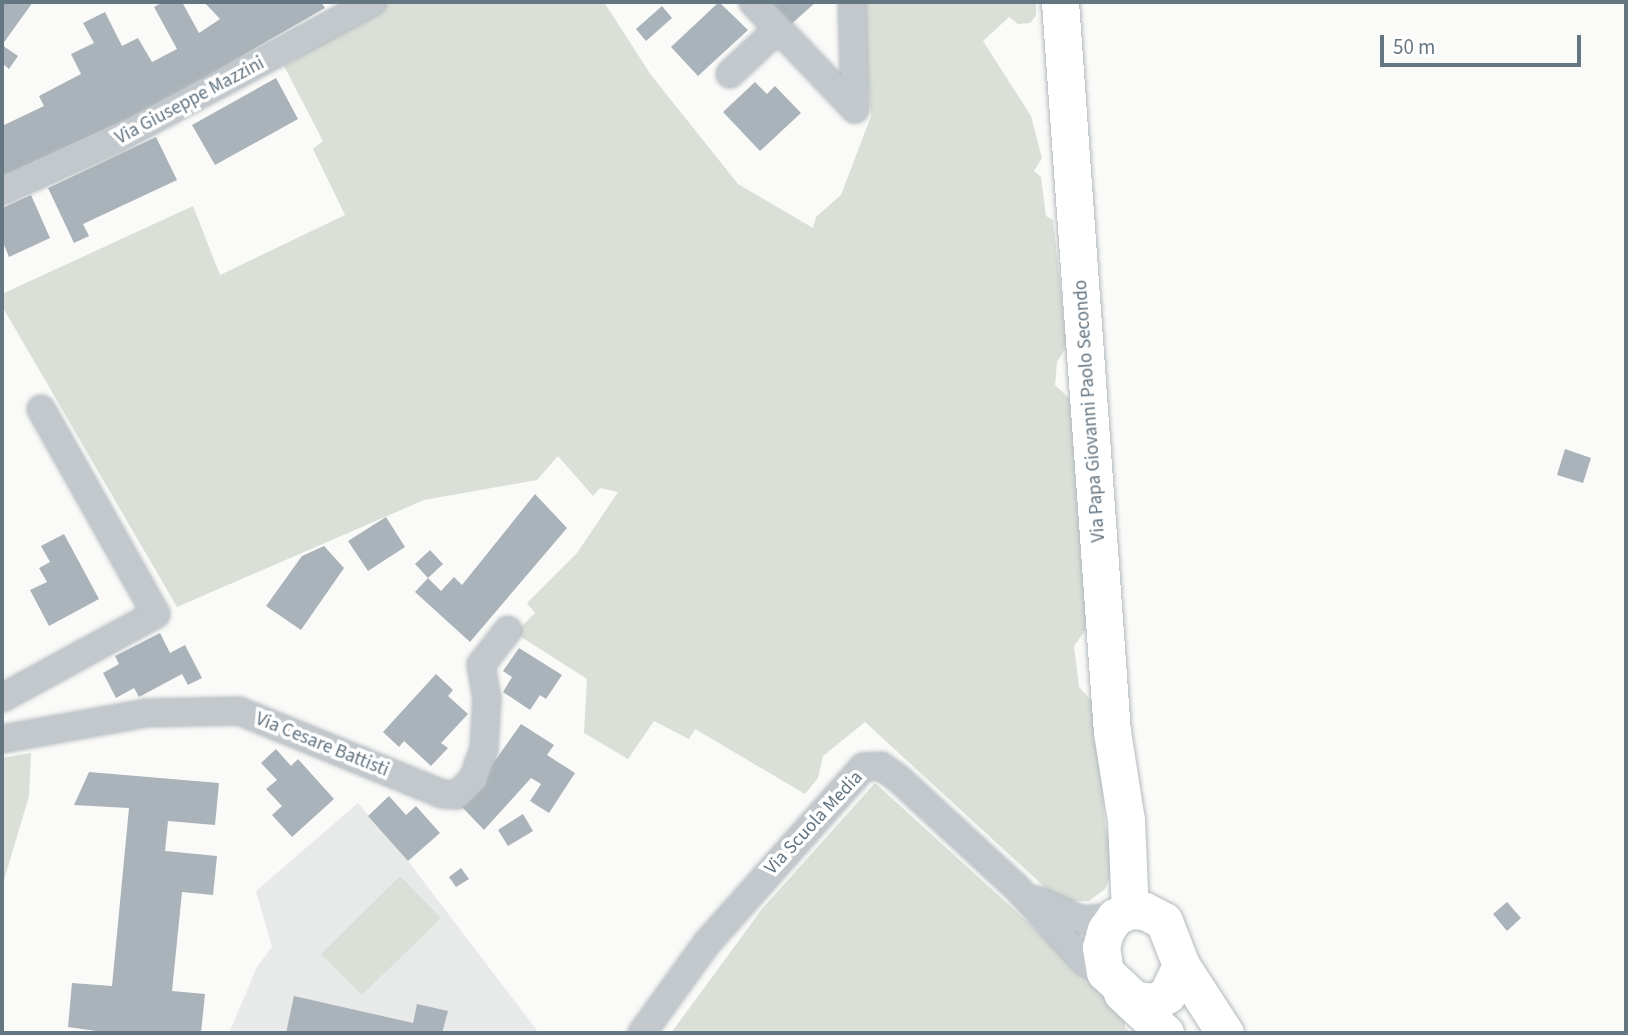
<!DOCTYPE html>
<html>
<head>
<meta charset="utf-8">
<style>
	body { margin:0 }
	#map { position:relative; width:1628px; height:1035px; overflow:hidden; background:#fafaf8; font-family:"Source Sans 3",sans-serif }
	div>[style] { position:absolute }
	.built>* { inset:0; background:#e8e9e9 }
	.green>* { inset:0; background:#dadfd7 }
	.building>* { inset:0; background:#aab3b9 }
	.roads { filter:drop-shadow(0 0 2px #b3babf) drop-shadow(0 0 2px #b3babf) }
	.minor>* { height:26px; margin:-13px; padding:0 13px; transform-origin:13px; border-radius:13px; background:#c3c8cc }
	.secondary>* { height:37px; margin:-18.5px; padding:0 18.5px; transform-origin:18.5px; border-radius:18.5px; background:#fff }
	span { translate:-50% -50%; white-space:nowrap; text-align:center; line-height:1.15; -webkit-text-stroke:7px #fff; paint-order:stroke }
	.street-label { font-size:19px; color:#657683 }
	.frame { position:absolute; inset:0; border:4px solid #657683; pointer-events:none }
	.scale { position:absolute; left:1380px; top:35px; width:201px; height:32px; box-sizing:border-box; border:4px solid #657683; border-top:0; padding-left:9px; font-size:21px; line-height:24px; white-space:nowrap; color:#657683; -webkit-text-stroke:5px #fff; paint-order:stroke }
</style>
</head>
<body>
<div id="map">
	<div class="built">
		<div style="clip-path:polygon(358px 803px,408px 861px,539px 1033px,229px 1033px,257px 967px,272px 947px,256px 891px)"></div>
	</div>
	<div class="green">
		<div style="clip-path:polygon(389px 2px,604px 2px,651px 75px,738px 184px,813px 228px,816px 217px,841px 195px,871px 116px,860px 2px,1036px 2px,1036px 16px,1030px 23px,1018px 24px,1009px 17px,983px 41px,1031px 116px,1042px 158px,1034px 171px,1041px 177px,1046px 216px,1053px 220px,1067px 346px,1057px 362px,1055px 385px,1070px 399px,1087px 628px,1074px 646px,1079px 687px,1096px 706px,1105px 825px,1117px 863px,1105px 889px,1089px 901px,1070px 901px,1049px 891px,865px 722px,823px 756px,818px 778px,805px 794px,695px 729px,689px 739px,654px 721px,628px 759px,584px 733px,587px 679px,515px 633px,535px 613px,527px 603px,577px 553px,618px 492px,600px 488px,593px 496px,558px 456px,537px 480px,424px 500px,177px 607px,2px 306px,2px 294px,193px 206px,220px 275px,345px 215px,313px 149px,323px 141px,284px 66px)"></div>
		<div style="clip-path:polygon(31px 753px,29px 796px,2px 887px,2px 758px)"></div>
		<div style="clip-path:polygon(875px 783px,1124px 1010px,1125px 1028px,1131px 1033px,671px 1033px,762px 909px)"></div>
		<div style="clip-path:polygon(400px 876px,441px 918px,362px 995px,321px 954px)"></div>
	</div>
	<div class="building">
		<div style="clip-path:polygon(2px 2px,33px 2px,2px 45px,18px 56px,9px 69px,2px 63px)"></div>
		<div style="clip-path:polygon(163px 2px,182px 2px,199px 33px,220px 19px,204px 2px,321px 2px,325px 8px,153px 107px,2px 176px,2px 126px,44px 106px,39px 96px,81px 74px,71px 54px,94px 43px,83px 23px,105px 12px,122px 46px,138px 38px,152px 62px,177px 49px,154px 7px)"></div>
		<div style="clip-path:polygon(719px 2px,748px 30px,698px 76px,671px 47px)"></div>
		<div style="clip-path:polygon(765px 2px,816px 2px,788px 27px)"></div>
		<div style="clip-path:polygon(662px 6px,672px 18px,646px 41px,636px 29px)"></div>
		<div style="clip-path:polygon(276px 78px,298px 119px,215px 165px,192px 125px)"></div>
		<div style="clip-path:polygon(755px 82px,767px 94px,775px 86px,801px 113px,760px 151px,723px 112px)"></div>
		<div style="clip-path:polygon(156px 137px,177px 180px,83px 224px,89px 236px,74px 243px,48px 188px)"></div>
		<div style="clip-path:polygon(31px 195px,50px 238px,9px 257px,2px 240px,2px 208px)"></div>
		<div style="clip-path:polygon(1565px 449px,1591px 458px,1583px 483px,1557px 475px)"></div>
		<div style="clip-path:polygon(535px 494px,567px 528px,470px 642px,415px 592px,428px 578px,441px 591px,454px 577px,462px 585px)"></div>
		<div style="clip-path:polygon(386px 517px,405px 547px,368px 571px,348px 541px)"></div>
		<div style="clip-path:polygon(64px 534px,99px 599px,49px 626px,30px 590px,47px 582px,39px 568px,50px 562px,41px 546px)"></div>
		<div style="clip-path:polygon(324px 546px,344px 568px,301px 630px,266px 606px,302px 556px)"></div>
		<div style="clip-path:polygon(430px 550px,443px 564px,428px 578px,415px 564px)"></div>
		<div style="clip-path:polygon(160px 633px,170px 653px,185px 645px,202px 678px,188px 685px,182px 674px,139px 697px,134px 688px,116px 698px,103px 673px,119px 664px,115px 656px)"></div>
		<div style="clip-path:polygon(519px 648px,562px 675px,546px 699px,540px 695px,530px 710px,503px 692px,512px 677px,503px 671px)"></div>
		<div style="clip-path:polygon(436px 674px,453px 690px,448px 696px,468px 714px,441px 743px,448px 748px,431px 766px,404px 741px,399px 747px,383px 732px)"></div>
		<div style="clip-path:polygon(521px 724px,554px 745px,547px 755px,575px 773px,549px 813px,530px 801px,541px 784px,531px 778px,484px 830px,462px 807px)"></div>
		<div style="clip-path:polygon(276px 749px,291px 766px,298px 759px,334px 799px,292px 837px,272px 815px,282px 806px,266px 789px,277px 780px,261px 763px)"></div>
		<div style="clip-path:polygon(89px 772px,219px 783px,215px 825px,168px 821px,165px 851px,217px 856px,213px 895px,182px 892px,172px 991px,205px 994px,201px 1033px,110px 1033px,68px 1027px,72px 983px,112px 986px,129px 808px,74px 805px)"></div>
		<div style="clip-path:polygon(389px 796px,406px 815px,416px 806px,440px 833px,408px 861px,368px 816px)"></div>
		<div style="clip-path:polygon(523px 814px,533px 831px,508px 846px,498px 830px)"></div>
		<div style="clip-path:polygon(461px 868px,469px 879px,456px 887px,449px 877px)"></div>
		<div style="clip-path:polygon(1507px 902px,1521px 918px,1507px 931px,1493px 914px)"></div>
		<div style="clip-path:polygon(294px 996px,413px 1023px,417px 1004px,448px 1011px,442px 1033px,286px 1033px)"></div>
	</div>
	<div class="roads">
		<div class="minor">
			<div style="left:753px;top:2px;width:148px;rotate:46.4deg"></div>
			<div style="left:852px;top:2px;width:107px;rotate:88.4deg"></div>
			<div style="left:730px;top:74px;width:66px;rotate:-43.2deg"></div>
			<div style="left:2px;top:191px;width:126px;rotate:-24.3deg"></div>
			<div style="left:117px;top:139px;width:290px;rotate:-28.2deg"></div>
			<div style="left:2px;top:698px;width:175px;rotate:-28.6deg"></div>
			<div style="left:156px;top:614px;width:235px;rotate:-119.3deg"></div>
			<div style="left:2px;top:739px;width:147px;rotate:-10.2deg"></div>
			<div style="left:147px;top:713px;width:92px;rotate:-1.2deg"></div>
			<div style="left:239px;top:711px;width:219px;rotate:22.2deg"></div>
			<div style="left:442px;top:794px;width:15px;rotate:4deg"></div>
			<div style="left:457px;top:795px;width:23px;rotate:-45deg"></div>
			<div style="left:473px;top:779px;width:32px;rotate:-70deg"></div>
			<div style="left:484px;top:749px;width:50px;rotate:-86.6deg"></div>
			<div style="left:487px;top:699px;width:35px;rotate:-100deg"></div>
			<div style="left:481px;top:665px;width:44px;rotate:-52.4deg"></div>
			<div style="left:1037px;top:900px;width:49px;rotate:24deg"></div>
			<div style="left:1082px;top:920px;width:33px;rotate:-5deg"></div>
			<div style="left:642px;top:1033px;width:111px;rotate:-54.2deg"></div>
			<div style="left:707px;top:943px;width:235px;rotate:-48.4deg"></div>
			<div style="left:863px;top:767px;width:18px;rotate:-3deg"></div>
			<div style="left:881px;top:766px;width:24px;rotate:36deg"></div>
			<div style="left:900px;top:780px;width:156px;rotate:42.7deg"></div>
			<div style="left:1015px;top:886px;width:103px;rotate:47.4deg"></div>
			<div style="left:1085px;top:962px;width:22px;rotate:27deg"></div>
		</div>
		<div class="secondary">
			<div style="left:1060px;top:2px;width:732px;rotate:85.93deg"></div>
			<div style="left:1112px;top:732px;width:89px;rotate:81deg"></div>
			<div style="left:1126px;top:820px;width:90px;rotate:87.5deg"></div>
			<div style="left:1130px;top:910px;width:15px;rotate:4deg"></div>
			<div style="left:1145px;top:911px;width:21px;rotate:28deg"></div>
			<div style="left:1164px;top:921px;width:47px;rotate:68.9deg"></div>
			<div style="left:1181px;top:965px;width:33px;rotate:115deg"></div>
			<div style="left:1167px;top:995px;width:15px;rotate:152deg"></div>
			<div style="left:1154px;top:1002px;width:19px;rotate:-174deg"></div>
			<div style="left:1135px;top:1000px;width:41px;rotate:-137deg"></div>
			<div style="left:1105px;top:972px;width:25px;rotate:-99deg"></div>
			<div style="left:1101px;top:947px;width:18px;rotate:-74deg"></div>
			<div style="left:1106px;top:930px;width:16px;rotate:-55deg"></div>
			<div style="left:1115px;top:917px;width:17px;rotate:-25deg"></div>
			<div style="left:1181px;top:965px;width:81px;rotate:57.1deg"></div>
			<div style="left:1122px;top:993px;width:59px;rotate:42.9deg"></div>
		</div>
	</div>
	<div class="street-label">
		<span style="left:190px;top:101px;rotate:-28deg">Via Giuseppe Mazzini</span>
		<span style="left:1090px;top:411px;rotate:-94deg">Via Papa Giovanni Paolo Secondo</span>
		<span style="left:322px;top:745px;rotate:22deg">Via Cesare Battisti</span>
		<span style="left:814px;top:823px;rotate:-47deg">Via Scuola Media</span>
	</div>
	<div class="frame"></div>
	<div class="scale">50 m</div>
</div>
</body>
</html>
